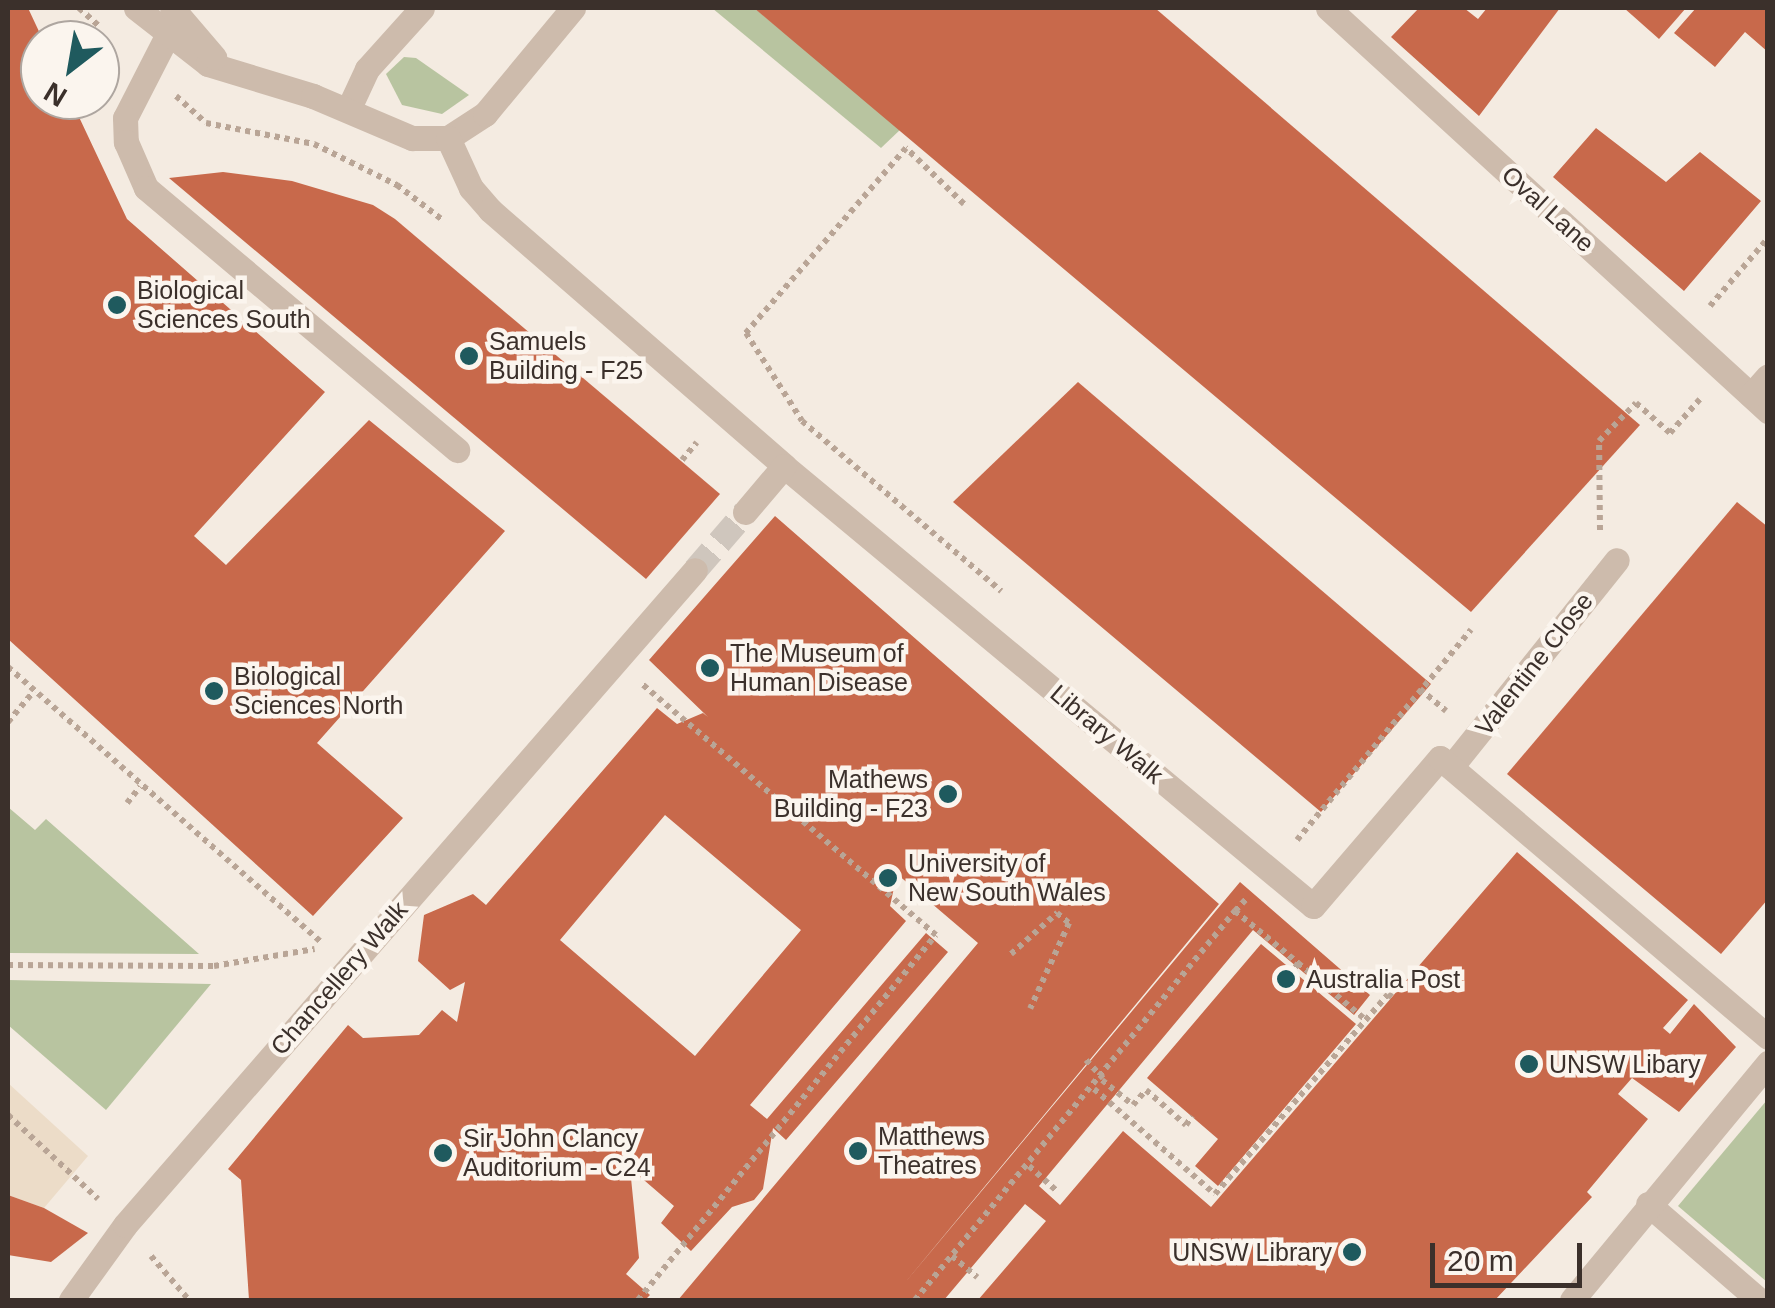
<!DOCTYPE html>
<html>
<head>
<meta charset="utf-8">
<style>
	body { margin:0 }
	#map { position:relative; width:1775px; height:1308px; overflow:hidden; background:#f4ebe1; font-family:Helvetica,sans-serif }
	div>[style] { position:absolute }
	.green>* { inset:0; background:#b8c4a0 }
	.plaza>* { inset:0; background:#ecdcc8 }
	.building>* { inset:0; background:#c8694b }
	.street-tunnel>* { height:25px; margin-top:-12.5px; transform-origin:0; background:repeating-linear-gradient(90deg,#cfc6bd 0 25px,transparent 0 37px) }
	.path>* { height:6px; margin-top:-3px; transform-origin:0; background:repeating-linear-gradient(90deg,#b9a596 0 5px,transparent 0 10px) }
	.lane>* { height:25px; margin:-12.5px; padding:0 12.5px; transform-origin:12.5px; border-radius:12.5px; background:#cdbbac }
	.street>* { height:25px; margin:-12.5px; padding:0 12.5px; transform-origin:12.5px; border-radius:12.5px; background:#cdbbac }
	.dots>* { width:28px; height:28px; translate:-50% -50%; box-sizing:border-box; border:5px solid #fbf5ee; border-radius:50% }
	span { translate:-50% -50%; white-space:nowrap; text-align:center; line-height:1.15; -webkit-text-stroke:9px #fbf5ee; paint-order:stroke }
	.street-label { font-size:25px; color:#3b302b }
	.poi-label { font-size:25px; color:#3b302b }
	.left { translate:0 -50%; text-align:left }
	.right { translate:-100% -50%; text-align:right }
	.frame { position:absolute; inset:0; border:10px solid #3b302b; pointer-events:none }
	.north { position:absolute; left:20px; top:20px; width:100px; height:100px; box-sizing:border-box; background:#fbf5ee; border:2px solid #aea6a0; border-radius:50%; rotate:211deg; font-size:28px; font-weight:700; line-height:40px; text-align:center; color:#3b302b }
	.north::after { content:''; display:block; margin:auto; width:35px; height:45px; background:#1f5a5e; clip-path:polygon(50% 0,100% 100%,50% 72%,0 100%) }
	.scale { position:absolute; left:1430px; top:1243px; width:152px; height:45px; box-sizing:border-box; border:5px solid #3b302b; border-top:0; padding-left:12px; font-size:30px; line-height:35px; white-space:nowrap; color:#3b302b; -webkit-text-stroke:8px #fbf5ee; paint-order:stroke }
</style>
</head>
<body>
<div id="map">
	<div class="green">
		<div style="clip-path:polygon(712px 8px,754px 8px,902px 128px,881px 148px)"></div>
		<div style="clip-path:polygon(404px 57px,416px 58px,469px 95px,442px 114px,402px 105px,386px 74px)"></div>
		<div style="clip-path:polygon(8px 807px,35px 830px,46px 819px,199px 954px,8px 953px)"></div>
		<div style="clip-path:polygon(8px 980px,211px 984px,106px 1110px,8px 1025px)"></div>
		<div style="clip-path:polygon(1767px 1100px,1767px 1282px,1678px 1206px)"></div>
	</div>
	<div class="plaza">
		<div style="clip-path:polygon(8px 1083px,88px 1156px,44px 1208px,8px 1195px)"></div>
	</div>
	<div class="building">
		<div style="clip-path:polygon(8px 8px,28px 8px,43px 40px,40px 100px,71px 100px,127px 219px,325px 392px,194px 536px,226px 565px,369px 420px,505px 531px,317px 743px,403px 818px,313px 916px,8px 639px)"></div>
		<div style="clip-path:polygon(754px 8px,1155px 8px,1640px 425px,1471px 612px)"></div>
		<div style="clip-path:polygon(1419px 8px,1464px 8px,1478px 19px,1487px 8px,1560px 8px,1479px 116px,1391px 37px)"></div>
		<div style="clip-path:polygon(1624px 8px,1686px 8px,1659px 39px)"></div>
		<div style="clip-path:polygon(1696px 8px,1768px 8px,1768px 52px,1745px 32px,1715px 67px,1674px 33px)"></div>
		<div style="clip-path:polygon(1596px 128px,1666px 182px,1700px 152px,1761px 201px,1684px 291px,1553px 177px)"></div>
		<div style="clip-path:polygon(223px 172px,292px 181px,373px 205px,395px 219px,720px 494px,646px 579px,169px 178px)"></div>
		<div style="clip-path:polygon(1078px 382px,1431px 684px,1321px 812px,953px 502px)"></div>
		<div style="clip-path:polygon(1737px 502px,1768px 527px,1768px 899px,1721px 954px,1507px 774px)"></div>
		<div style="clip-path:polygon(evenodd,775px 516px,1219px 904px,903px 1285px,1240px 882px,1370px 995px,1354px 1015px,1253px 930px,1039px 1186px,1060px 1205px,1123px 1131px,1211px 1207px,1517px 852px,1688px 1000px,1663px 1028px,1670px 1034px,1694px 1004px,1736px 1047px,1679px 1112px,1632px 1078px,1618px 1094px,1648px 1119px,1587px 1192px,1592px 1197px,1495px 1300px,978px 1300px,1046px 1221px,1025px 1204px,944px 1300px,678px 1300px,978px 943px,897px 874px,890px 906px,906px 921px,750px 1105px,767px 1119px,926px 933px,948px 952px,786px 1140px,773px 1128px,763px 1189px,754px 1200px,732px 1207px,691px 1251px,661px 1223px,674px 1206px,630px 1168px,639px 1258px,626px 1274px,650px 1295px,645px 1300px,249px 1300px,241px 1180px,228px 1169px,348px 1025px,363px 1038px,419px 1035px,442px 1010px,457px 1022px,465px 982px,450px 990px,418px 961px,424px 915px,473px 894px,486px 905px,657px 708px,677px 724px,703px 713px,708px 717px,649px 660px,775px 516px,665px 815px,801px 930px,695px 1056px,560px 940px,665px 815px)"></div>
		<div style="clip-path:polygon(1261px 944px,1356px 1024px,1218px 1186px,1195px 1166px,1218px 1139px,1147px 1078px)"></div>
		<div style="clip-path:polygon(8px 1195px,44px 1208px,88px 1233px,51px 1262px,8px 1255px)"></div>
	</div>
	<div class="street-tunnel">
		<div style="left:695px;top:570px;width:77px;rotate:-49.2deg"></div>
	</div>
	<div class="path">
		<div style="left:79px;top:8px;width:28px;rotate:42deg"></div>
		<div style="left:176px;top:96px;width:40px;rotate:42deg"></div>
		<div style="left:206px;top:123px;width:110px;rotate:11deg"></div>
		<div style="left:314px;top:144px;width:93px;rotate:26.3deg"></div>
		<div style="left:397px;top:185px;width:59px;rotate:37.5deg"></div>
		<div style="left:964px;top:204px;width:81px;rotate:-136deg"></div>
		<div style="left:906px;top:148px;width:245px;rotate:130.9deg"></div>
		<div style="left:746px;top:333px;width:104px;rotate:57.5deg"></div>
		<div style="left:802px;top:421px;width:262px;rotate:40.5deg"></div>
		<div style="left:1710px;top:306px;width:89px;rotate:-49.5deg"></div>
		<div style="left:682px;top:460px;width:23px;rotate:-50deg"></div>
		<div style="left:1600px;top:530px;width:89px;rotate:-90.6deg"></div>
		<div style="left:1599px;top:441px;width:53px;rotate:-45.8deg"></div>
		<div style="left:1636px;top:403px;width:45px;rotate:41.4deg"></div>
		<div style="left:1670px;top:433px;width:45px;rotate:-48.6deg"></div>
		<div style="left:8px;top:667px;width:417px;rotate:41.3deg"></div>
		<div style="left:1420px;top:689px;width:34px;rotate:40deg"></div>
		<div style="left:8px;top:722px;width:40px;rotate:-50deg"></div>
		<div style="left:127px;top:803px;width:21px;rotate:-51deg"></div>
		<div style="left:1297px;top:840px;width:273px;rotate:-50.4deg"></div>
		<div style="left:1235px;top:911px;width:19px;rotate:-47deg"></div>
		<div style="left:1011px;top:954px;width:62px;rotate:-41.7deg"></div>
		<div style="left:1057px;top:913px;width:16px;rotate:40deg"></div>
		<div style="left:1069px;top:923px;width:94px;rotate:114.4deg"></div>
		<div style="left:1298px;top:963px;width:89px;rotate:40deg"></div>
		<div style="left:8px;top:965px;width:206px;rotate:0.3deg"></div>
		<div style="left:214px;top:966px;width:102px;rotate:-9.6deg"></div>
		<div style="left:1086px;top:1060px;width:25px;rotate:47deg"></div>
		<div style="left:1102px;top:1080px;width:40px;rotate:39deg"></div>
		<div style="left:1133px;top:1105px;width:20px;rotate:-49deg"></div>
		<div style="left:1146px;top:1090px;width:53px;rotate:41.2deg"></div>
		<div style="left:1186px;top:1125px;width:11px;rotate:-56deg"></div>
		<div style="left:1094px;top:1089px;width:160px;rotate:41deg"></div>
		<div style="left:1215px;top:1194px;width:264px;rotate:-49.1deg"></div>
		<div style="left:1388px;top:994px;width:5px;rotate:37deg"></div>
		<div style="left:8px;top:1115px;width:123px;rotate:43deg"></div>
		<div style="left:1029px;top:1166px;width:39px;rotate:42deg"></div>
		<div style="left:151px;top:1256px;width:58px;rotate:49.2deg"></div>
		<div style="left:952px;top:1256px;width:33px;rotate:40deg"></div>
		<div style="left:638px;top:1300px;width:471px;rotate:-50.8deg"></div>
		<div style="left:936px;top:935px;width:387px;rotate:-139.5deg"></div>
		<div style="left:915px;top:1300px;width:504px;rotate:-50.56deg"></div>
		<div style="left:1235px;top:911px;width:82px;rotate:39.5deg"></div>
		<div style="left:1298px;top:963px;width:9px;rotate:122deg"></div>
	</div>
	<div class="lane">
		<div style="left:1328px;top:8px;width:597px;rotate:42.49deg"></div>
		<div style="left:168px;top:34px;width:94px;rotate:117.1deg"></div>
		<div style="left:125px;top:118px;width:24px;rotate:88deg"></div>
		<div style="left:126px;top:142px;width:50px;rotate:66.5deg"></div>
		<div style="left:146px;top:188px;width:407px;rotate:40.1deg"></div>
		<div style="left:348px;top:110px;width:45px;rotate:-65.1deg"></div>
		<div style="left:367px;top:69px;width:82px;rotate:-48deg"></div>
		<div style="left:448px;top:138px;width:44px;rotate:-33deg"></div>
		<div style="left:485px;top:114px;width:138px;rotate:-50.3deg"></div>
		<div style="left:1451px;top:767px;width:265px;rotate:-51.3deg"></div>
	</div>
	<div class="street">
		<div style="left:136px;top:8px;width:91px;rotate:37.9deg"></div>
		<div style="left:208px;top:64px;width:110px;rotate:16.9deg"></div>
		<div style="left:313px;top:96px;width:108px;rotate:23deg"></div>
		<div style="left:412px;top:138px;width:36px"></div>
		<div style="left:448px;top:138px;width:55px;rotate:65.3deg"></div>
		<div style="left:471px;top:188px;width:29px;rotate:49deg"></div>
		<div style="left:490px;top:210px;width:390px;rotate:41deg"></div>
		<div style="left:784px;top:466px;width:688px;rotate:39.75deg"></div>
		<div style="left:1313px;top:906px;width:195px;rotate:-49.4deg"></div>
		<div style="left:1440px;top:758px;width:431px;rotate:40.4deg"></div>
		<div style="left:172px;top:8px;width:65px;rotate:49.4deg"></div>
		<div style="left:1751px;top:395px;width:25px;rotate:-48deg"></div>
		<div style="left:745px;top:512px;width:60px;rotate:-49.7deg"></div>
		<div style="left:1648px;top:1204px;width:147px;rotate:40.9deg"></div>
		<div style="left:71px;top:1300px;width:92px;rotate:-54.2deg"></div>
		<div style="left:125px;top:1225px;width:868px;rotate:-48.97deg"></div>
		<div style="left:1572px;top:1300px;width:308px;rotate:-50.4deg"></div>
	</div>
	<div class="dots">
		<div style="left:117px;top:305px;background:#1f5a5e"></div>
		<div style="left:469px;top:356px;background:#1f5a5e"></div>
		<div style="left:710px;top:668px;background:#1f5a5e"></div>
		<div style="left:214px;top:691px;background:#1f5a5e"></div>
		<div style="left:948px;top:794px;background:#1f5a5e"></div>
		<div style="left:888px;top:878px;background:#1f5a5e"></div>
		<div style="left:1286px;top:979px;background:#1f5a5e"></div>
		<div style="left:1529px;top:1064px;background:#1f5a5e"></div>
		<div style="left:858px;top:1151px;background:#1f5a5e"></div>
		<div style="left:443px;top:1153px;background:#1f5a5e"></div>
		<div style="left:1352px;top:1252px;background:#1f5a5e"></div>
	</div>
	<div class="street-label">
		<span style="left:1548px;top:209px;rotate:42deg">Oval Lane</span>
		<span style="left:1534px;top:664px;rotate:-52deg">Valentine Close</span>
		<span style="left:1107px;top:734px;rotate:40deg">Library Walk</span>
		<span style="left:339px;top:978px;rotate:-49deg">Chancellery Walk</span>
	</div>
	<div class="poi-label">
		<span class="left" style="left:137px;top:305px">Biological<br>Sciences South</span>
		<span class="left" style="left:489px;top:356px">Samuels<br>Building - F25</span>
		<span class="left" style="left:730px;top:668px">The Museum of<br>Human Disease</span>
		<span class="left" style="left:234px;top:691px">Biological<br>Sciences North</span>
		<span class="right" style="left:928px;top:794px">Mathews<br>Building - F23</span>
		<span class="left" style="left:908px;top:878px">University of<br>New South Wales</span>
		<span class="left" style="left:1306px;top:979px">Australia Post</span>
		<span class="left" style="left:1549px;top:1064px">UNSW Libary</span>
		<span class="left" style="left:878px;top:1151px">Matthews<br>Theatres</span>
		<span class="left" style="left:463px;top:1153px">Sir John Clancy<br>Auditorium - C24</span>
		<span class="right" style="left:1332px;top:1252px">UNSW Library</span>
	</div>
	<div class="frame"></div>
	<div class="north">N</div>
	<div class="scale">20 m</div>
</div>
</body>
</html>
